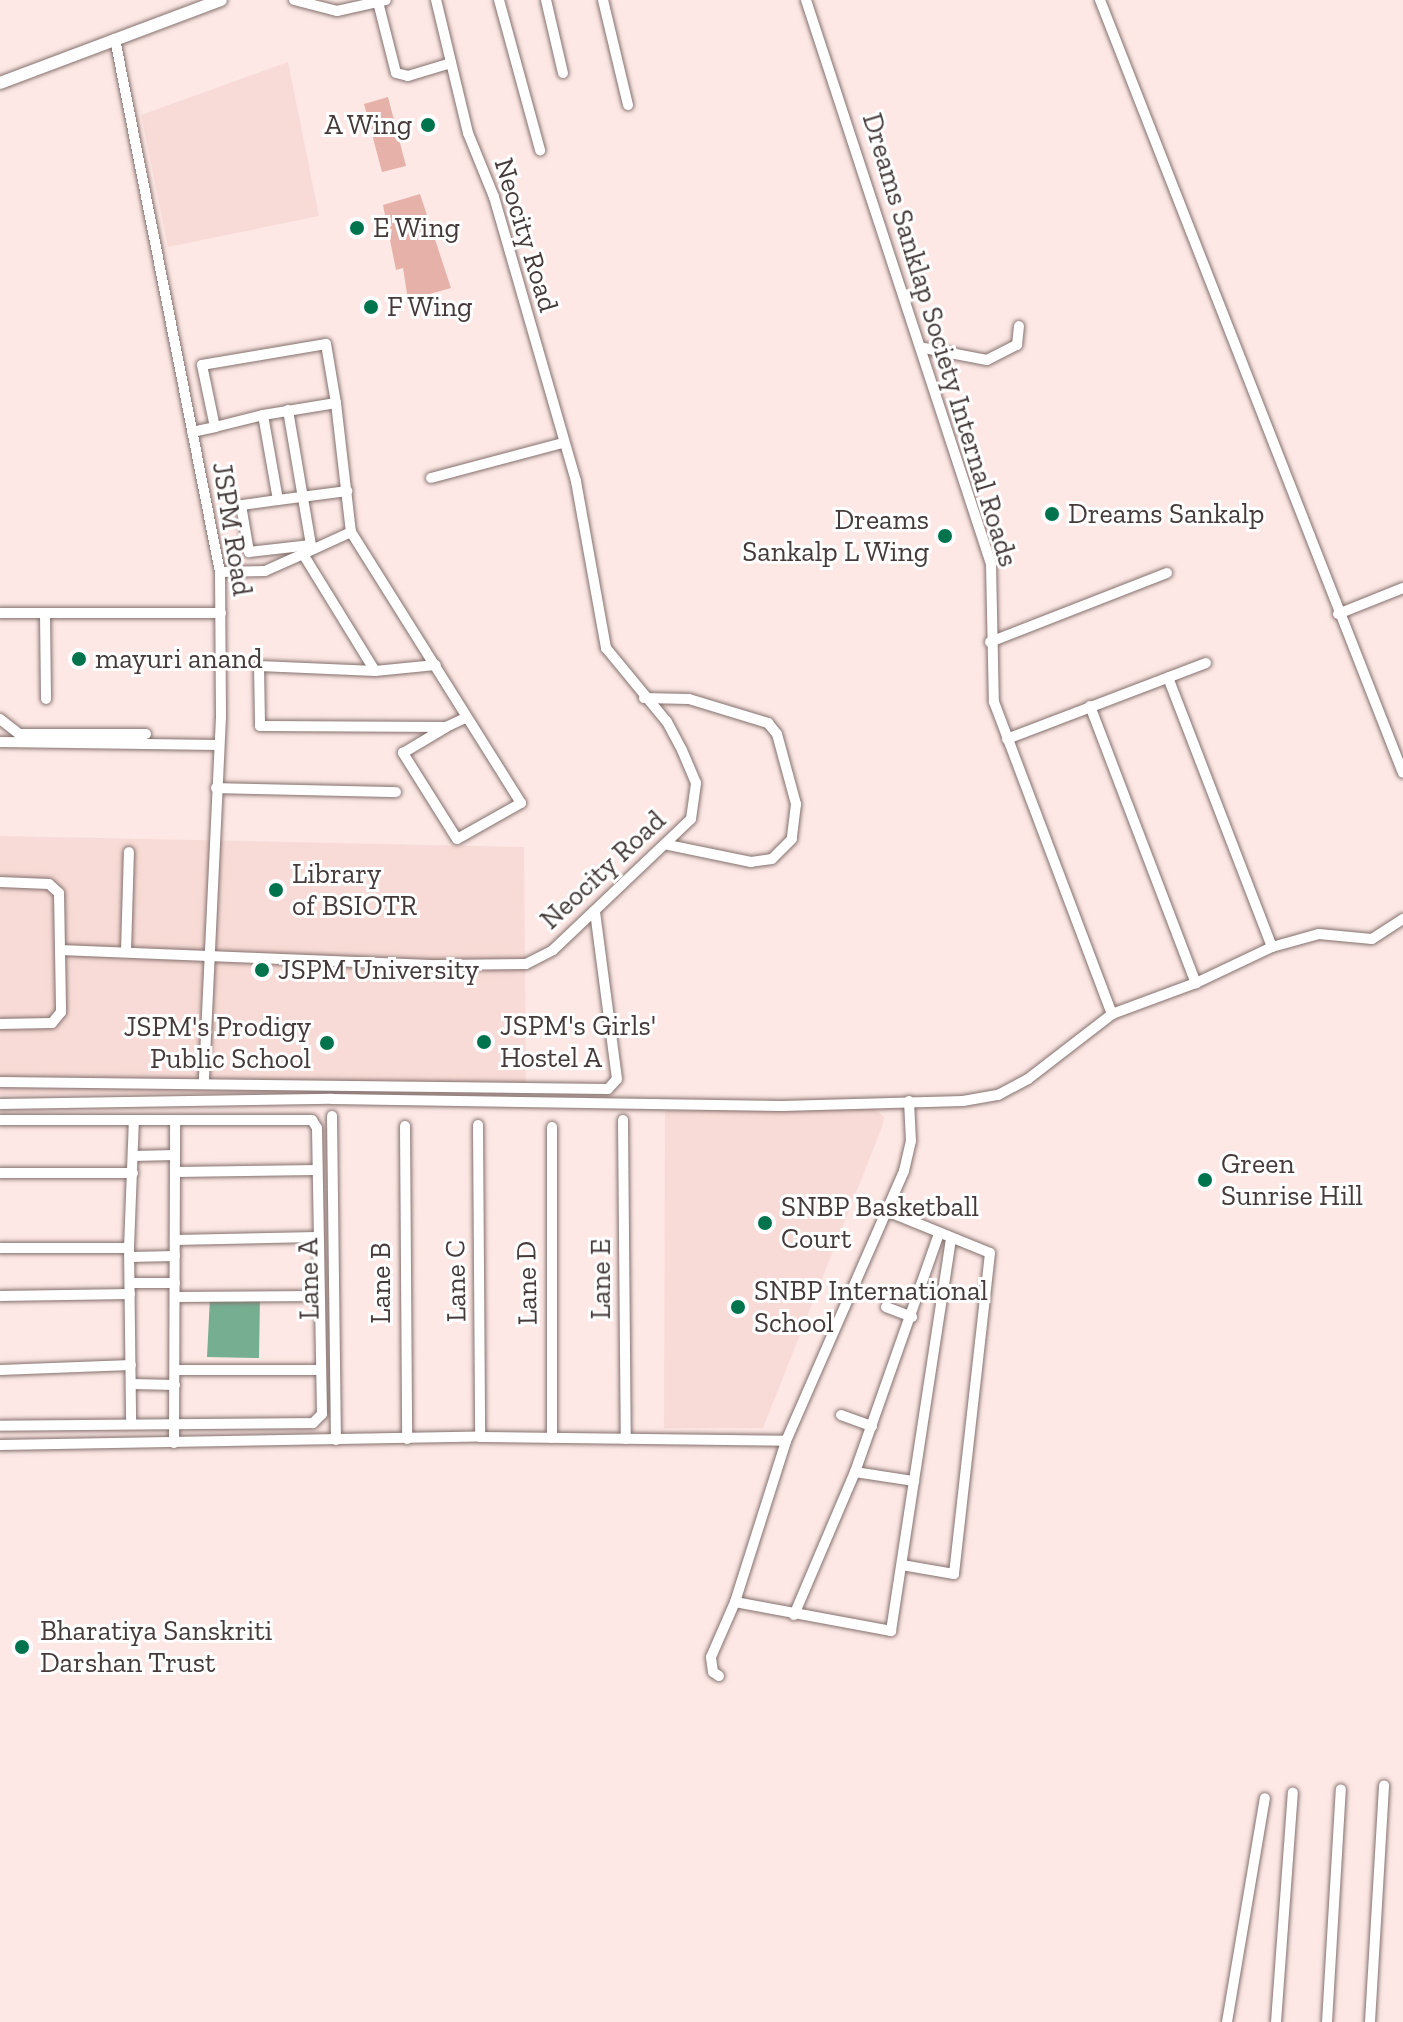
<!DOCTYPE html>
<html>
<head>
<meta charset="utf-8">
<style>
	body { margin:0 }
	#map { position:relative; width:1403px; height:2022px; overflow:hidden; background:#fde8e5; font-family:"Zilla Slab",serif }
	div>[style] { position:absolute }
	.built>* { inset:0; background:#f8dbd6 }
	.green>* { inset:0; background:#e6b1a9 }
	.water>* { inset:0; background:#76ae92 }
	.roads { filter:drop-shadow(0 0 2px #83706d) drop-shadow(0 0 2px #83706d) }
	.minor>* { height:10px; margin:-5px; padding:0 5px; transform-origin:5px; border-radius:5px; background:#fff }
	.tertiary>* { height:12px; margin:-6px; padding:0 6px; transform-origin:6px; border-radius:6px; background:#fff }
	.dots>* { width:22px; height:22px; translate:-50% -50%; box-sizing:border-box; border:4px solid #fff; border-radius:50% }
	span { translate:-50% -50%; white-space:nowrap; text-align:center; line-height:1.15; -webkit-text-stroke:6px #fff; paint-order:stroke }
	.poi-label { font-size:28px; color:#433a39 }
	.right { translate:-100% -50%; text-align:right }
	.left { translate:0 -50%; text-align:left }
	.street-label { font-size:28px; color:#433a39 }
</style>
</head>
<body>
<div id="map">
	<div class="built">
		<div style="clip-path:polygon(288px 62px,319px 216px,168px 247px,141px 115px)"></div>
		<div style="clip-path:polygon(0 836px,524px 847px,526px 1092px,0 1095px)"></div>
		<div style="clip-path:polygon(874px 1108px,884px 1117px,882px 1127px,763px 1428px,664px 1428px,665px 1111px)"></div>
	</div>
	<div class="green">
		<div style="clip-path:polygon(388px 97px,406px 166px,382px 172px,364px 104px)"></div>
		<div style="clip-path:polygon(420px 194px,451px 288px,408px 300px,403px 268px,396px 270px,383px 205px)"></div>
	</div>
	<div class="water">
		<div style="clip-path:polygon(210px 1297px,260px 1297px,259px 1358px,207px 1357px)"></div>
	</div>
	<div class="roads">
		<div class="minor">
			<div style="left:294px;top:0;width:44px;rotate:14.3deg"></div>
			<div style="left:337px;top:11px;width:50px;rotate:-12.7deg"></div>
			<div style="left:499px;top:0;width:156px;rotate:74.7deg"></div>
			<div style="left:546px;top:0;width:75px;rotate:76.9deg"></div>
			<div style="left:603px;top:0;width:108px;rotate:76.6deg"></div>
			<div style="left:806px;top:0;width:594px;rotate:71.84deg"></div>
			<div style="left:991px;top:564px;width:138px;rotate:88.8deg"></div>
			<div style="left:994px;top:702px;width:334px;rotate:69.3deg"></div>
			<div style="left:1100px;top:0;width:830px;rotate:68.6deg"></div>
			<div style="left:378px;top:2px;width:73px;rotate:75.8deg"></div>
			<div style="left:396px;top:73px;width:12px;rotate:14deg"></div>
			<div style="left:408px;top:76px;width:45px;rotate:-16.8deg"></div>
			<div style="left:115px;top:39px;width:543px;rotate:78.86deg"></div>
			<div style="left:220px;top:572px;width:145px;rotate:89.6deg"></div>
			<div style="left:221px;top:717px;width:365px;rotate:92.7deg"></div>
			<div style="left:924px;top:348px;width:64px;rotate:10.8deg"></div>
			<div style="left:987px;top:360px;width:34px;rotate:-27deg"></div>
			<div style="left:1017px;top:345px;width:19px;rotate:-84deg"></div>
			<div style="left:336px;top:403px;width:130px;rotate:83.4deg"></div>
			<div style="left:263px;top:415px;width:86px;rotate:80deg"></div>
			<div style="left:278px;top:500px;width:70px;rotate:-7.4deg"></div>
			<div style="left:192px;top:432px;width:24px;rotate:-12deg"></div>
			<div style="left:215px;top:427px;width:49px;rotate:-14deg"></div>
			<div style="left:263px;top:415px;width:74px;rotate:-9.3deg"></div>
			<div style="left:336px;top:403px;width:60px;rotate:-99.6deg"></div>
			<div style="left:326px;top:344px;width:126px;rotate:170.4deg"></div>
			<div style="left:202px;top:365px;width:63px;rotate:78.2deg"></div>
			<div style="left:431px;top:478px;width:137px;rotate:-14.9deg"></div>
			<div style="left:278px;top:500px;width:37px;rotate:172deg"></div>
			<div style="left:241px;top:505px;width:48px;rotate:80.3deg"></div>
			<div style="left:249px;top:552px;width:62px;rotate:-6.4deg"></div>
			<div style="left:311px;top:545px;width:137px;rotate:-99.7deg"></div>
			<div style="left:303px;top:554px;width:53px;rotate:-24.6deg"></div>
			<div style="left:351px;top:532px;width:320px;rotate:57.9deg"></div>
			<div style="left:521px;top:803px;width:73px;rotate:150.6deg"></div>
			<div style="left:457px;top:839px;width:102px;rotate:-122.1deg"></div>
			<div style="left:403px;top:753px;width:49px;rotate:-30.8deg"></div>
			<div style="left:220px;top:572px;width:45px;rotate:-1.3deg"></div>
			<div style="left:265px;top:571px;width:42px;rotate:-24.1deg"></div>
			<div style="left:303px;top:554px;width:137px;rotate:58.4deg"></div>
			<div style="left:375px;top:671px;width:116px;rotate:-177.5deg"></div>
			<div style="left:259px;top:666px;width:60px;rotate:89deg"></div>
			<div style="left:260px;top:726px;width:186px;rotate:0.3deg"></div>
			<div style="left:446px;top:727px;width:23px;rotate:-25deg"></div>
			<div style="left:0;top:613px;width:221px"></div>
			<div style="left:1338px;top:614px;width:70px;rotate:-21.8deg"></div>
			<div style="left:45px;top:615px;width:84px;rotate:89.3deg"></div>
			<div style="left:990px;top:642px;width:190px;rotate:-21.3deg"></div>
			<div style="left:375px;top:671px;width:61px;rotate:-5.6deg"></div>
			<div style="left:644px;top:698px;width:45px;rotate:1.3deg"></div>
			<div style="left:689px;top:699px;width:83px;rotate:16.9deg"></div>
			<div style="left:768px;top:723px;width:14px;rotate:51deg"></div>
			<div style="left:777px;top:734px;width:73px;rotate:74.8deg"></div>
			<div style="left:796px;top:804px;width:35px;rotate:97deg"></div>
			<div style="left:792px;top:839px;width:28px;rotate:135deg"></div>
			<div style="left:772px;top:859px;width:21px;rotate:172deg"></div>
			<div style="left:751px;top:862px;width:85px;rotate:-168.4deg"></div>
			<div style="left:1090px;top:706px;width:297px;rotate:69.1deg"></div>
			<div style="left:0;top:719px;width:24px;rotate:38deg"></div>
			<div style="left:19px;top:734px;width:127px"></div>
			<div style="left:1007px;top:739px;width:213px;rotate:-20.9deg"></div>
			<div style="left:0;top:742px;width:218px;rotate:0.8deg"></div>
			<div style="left:216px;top:788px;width:180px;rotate:1.3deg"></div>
			<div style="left:0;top:882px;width:49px;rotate:2.3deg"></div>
			<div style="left:49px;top:884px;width:13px;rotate:42deg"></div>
			<div style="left:59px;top:893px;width:119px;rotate:89deg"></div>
			<div style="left:61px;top:1012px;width:14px;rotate:129deg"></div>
			<div style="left:52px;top:1023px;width:52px;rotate:178.9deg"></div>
			<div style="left:1272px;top:947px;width:49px;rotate:-15.5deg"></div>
			<div style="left:1319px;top:934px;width:53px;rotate:5.4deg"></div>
			<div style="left:1372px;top:939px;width:37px;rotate:-33deg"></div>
			<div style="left:60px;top:950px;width:377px;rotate:2.3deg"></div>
			<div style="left:437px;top:965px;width:89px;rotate:-0.6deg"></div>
			<div style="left:526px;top:964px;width:30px;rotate:-27deg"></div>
			<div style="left:553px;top:950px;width:190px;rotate:-43.5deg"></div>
			<div style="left:691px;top:819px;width:36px;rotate:-82deg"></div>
			<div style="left:696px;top:783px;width:36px;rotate:-113deg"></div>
			<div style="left:682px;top:750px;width:32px;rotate:-118deg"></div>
			<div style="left:667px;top:722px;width:96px;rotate:-129.5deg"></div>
			<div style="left:606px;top:648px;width:170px;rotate:-100.2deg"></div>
			<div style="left:576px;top:481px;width:296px;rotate:-106.1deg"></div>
			<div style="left:494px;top:197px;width:69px;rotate:-112.1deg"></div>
			<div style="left:468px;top:133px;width:137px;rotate:-103.5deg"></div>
			<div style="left:126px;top:951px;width:99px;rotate:-88.3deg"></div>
			<div style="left:0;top:1082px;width:608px;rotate:0.66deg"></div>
			<div style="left:608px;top:1089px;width:13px;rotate:-48deg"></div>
			<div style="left:617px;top:1079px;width:167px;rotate:-97.5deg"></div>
			<div style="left:0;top:1104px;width:332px;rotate:-0.9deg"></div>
			<div style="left:332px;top:1099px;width:450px;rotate:0.9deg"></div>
			<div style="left:782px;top:1106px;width:181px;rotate:-1.6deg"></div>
			<div style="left:963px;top:1101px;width:36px;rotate:-10deg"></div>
			<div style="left:998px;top:1095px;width:34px;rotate:-28deg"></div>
			<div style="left:1028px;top:1079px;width:106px;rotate:-37.7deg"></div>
			<div style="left:1112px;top:1014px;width:90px;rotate:-20.3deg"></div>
			<div style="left:1196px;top:983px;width:84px;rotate:-25.3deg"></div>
			<div style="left:1272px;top:947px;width:289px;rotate:-111.1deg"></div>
			<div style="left:332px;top:1116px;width:324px;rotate:89.3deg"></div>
			<div style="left:0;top:1120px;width:312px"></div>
			<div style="left:312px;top:1120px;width:9px;rotate:58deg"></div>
			<div style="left:317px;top:1128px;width:286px;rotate:89deg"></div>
			<div style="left:322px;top:1414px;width:13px;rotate:135deg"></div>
			<div style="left:313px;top:1423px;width:313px;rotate:179.5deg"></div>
			<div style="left:623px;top:1120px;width:319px;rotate:89.5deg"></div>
			<div style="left:478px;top:1125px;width:312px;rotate:89.6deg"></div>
			<div style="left:405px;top:1126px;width:313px;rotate:89.6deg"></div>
			<div style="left:552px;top:1127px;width:311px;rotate:90deg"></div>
			<div style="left:133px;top:1156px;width:42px;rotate:-1.4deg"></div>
			<div style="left:175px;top:1172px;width:141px;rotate:-0.8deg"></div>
			<div style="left:0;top:1173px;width:133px"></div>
			<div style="left:887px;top:1211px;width:111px;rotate:22.2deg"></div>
			<div style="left:990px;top:1253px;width:323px;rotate:96.4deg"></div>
			<div style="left:954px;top:1574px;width:53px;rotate:-170.2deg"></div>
			<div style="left:175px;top:1240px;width:141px;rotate:-1.2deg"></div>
			<div style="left:0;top:1248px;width:129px"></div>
			<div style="left:129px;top:1248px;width:128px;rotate:-87.8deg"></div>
			<div style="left:129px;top:1248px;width:175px;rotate:89.3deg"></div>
			<div style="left:130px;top:1257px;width:45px;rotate:-1.3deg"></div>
			<div style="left:130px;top:1283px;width:45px"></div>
			<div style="left:0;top:1296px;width:130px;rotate:-0.9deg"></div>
			<div style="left:175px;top:1297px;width:142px;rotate:-0.4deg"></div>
			<div style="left:886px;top:1307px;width:28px;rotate:21deg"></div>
			<div style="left:0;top:1370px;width:131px;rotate:-2.2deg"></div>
			<div style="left:175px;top:1370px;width:145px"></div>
			<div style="left:132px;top:1384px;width:43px;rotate:1.3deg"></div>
			<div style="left:841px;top:1415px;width:33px;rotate:20deg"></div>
			<div style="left:174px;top:1443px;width:323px;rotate:-89.8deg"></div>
			<div style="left:0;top:1445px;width:480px;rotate:-1deg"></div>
			<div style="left:480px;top:1437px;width:306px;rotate:0.7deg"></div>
			<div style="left:855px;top:1472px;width:60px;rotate:8.7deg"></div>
			<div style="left:735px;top:1602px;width:159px;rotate:10.5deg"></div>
			<div style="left:891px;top:1631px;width:397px;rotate:-81.3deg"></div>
			<div style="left:794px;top:1615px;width:155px;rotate:-66.9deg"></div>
			<div style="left:855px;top:1472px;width:252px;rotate:-70.6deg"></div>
			<div style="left:719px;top:1676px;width:7px;rotate:-146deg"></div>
			<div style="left:713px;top:1672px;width:15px;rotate:-98deg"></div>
			<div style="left:711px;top:1657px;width:60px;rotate:-66.4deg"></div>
			<div style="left:735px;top:1602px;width:169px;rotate:-72.4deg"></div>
			<div style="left:786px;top:1441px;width:295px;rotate:-66.4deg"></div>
			<div style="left:904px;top:1171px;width:31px;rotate:-77deg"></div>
			<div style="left:911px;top:1141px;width:40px;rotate:-92.9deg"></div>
			<div style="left:1227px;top:2022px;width:227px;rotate:-80.4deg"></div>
			<div style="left:1276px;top:2022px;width:230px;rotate:-85.8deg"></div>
			<div style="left:1327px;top:2022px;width:233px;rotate:-86.6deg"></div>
			<div style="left:1370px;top:2022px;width:237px;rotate:-86.6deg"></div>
		</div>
		<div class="tertiary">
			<div style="left:0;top:83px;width:236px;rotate:-20.6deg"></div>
		</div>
	</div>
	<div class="dots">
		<div style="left:428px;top:125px;background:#01734d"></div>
		<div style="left:357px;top:228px;background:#01734d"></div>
		<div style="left:371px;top:307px;background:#01734d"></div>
		<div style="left:1052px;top:514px;background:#01734d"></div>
		<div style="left:945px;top:536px;background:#01734d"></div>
		<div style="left:79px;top:659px;background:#01734d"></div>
		<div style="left:276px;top:890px;background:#01734d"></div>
		<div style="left:262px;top:970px;background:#01734d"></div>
		<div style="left:484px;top:1042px;background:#01734d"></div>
		<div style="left:327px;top:1043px;background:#01734d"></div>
		<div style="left:1205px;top:1180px;background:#01734d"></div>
		<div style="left:765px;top:1223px;background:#01734d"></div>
		<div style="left:738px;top:1307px;background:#01734d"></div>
		<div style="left:22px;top:1647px;background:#01734d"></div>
	</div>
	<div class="poi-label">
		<span class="right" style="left:412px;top:125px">A Wing</span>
		<span class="left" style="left:373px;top:228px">E Wing</span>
		<span class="left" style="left:387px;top:307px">F Wing</span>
		<span class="left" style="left:1068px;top:514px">Dreams Sankalp</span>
		<span class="right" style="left:929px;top:536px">Dreams<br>Sankalp L Wing</span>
		<span class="left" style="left:95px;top:659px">mayuri anand</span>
		<span class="left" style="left:292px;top:890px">Library<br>of BSIOTR</span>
		<span class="left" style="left:278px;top:970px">JSPM University</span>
		<span class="left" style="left:500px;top:1042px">JSPM's Girls'<br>Hostel A</span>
		<span class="right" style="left:311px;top:1043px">JSPM's Prodigy<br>Public School</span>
		<span class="left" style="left:1221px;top:1180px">Green<br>Sunrise Hill</span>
		<span class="left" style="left:781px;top:1223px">SNBP Basketball<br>Court</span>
		<span class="left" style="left:754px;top:1307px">SNBP International<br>School</span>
		<span class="left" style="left:40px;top:1647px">Bharatiya Sanskriti<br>Darshan Trust</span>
	</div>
	<div class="street-label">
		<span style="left:526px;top:235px;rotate:73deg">Neocity Road</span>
		<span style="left:940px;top:340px;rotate:73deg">Dreams Sanklap Society Internal Roads</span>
		<span style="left:232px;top:529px;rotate:81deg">JSPM Road</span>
		<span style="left:603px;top:870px;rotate:-43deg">Neocity Road</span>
		<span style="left:309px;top:1279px;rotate:-91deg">Lane A</span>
		<span style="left:601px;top:1279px;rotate:-90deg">Lane E</span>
		<span style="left:456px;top:1281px;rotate:-91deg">Lane C</span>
		<span style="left:381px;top:1283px;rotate:-90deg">Lane B</span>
		<span style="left:527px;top:1283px;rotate:-91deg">Lane D</span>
	</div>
</div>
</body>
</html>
